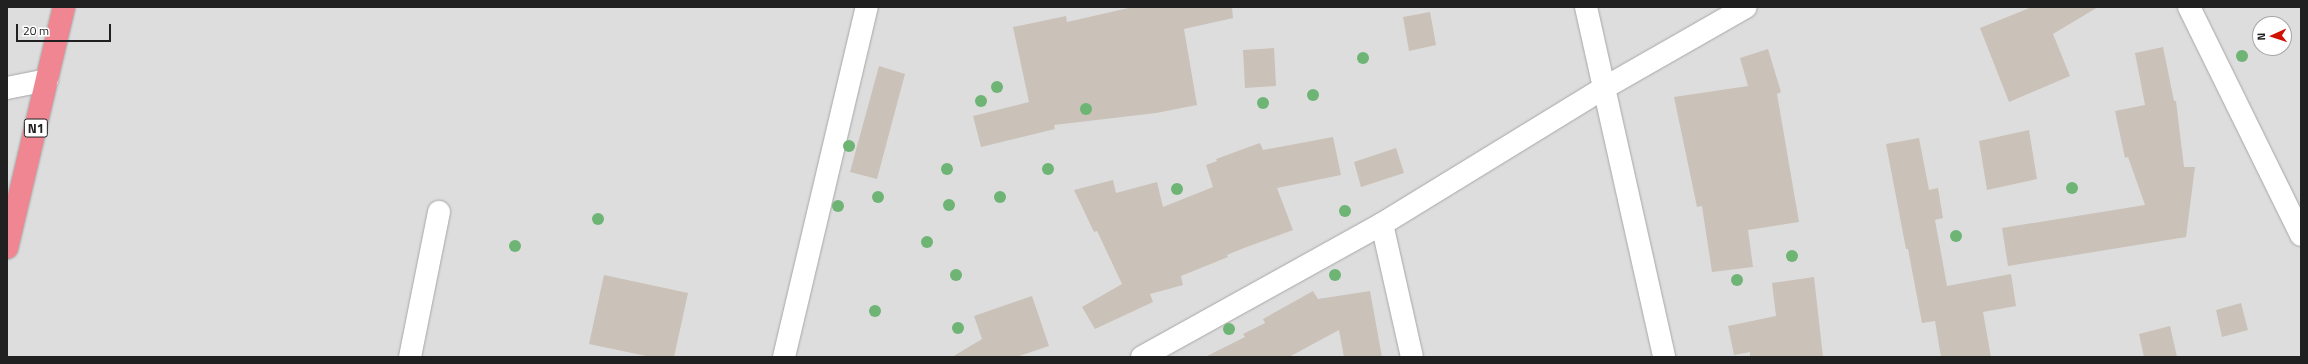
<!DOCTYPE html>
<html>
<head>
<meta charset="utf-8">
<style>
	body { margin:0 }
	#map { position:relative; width:2308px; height:364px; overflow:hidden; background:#f1eee5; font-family:"Titillium Web",sans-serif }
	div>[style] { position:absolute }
	.residential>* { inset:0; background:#dedddd }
	.building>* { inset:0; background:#cac1b8 }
	.roads { filter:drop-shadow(0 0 1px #a7a7a7) drop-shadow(0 0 1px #a7a7a7) }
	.street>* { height:22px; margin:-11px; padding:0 11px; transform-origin:11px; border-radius:11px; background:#fff }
	.highway>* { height:22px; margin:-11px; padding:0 11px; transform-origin:11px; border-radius:11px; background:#ef8691 }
	.trees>* { width:12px; height:12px; margin:-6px; border-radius:50%; background:#6eb475 }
	span { translate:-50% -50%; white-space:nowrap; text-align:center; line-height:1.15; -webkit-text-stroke:3.5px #fff; paint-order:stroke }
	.shield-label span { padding:1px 3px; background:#fff; border:1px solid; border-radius:3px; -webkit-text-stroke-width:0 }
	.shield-label { font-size:13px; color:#202020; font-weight:700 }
	.frame { position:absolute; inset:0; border:8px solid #202020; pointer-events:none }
	.north { position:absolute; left:2252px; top:16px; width:40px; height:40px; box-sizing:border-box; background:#fff; border:1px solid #a6a6a6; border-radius:50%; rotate:267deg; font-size:11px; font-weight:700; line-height:16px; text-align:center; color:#202020 }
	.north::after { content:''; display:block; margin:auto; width:14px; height:18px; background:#d01200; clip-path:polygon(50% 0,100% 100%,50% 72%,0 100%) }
	.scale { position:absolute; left:16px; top:24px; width:95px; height:18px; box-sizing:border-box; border:2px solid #202020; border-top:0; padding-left:5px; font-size:12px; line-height:14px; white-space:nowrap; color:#202020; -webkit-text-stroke:3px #fff; paint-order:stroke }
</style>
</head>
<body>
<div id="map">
	<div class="residential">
		<div style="clip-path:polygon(evenodd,7px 7px,2301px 7px,2301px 357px,7px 357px,7px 7px,2260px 24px,2284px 24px,2284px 48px,2260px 48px,2260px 24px)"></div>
	</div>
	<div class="building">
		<div style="clip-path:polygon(1133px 7px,1232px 7px,1233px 18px,1184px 29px,1197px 105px,1156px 113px,1054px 125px,1055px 129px,981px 147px,973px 116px,1029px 102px,1013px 27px,1066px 16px,1067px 22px)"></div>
		<div style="clip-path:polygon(2032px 7px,2098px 7px,2053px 34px,2070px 76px,2009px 102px,1980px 28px)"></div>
		<div style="clip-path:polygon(1430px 12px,1436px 45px,1409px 51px,1403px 17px)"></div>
		<div style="clip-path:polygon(2163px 47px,2174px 101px,2176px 101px,2184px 167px,2195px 167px,2186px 237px,2008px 266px,2002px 228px,2145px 205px,2128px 157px,2125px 158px,2115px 111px,2145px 105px,2135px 53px)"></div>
		<div style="clip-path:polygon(1274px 48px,1276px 86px,1245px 88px,1243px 50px)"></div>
		<div style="clip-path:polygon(1768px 49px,1781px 92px,1777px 94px,1799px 222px,1748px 230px,1753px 267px,1712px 272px,1702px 206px,1697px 207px,1674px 97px,1748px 86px,1740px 58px)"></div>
		<div style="clip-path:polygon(879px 66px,905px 74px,877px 179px,850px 172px)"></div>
		<div style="clip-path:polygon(2029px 130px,2037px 179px,1987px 190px,1979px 141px)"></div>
		<div style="clip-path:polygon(1333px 137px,1341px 175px,1277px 188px,1293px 230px,1244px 248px,1227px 255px,1228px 257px,1181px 276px,1183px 285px,1150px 294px,1153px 302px,1095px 329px,1082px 307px,1122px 284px,1097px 231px,1094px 232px,1074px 190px,1113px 180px,1116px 193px,1157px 182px,1163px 207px,1213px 187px,1206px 165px,1217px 161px,1216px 159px,1260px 143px,1263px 150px)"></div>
		<div style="clip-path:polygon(1919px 138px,1929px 190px,1938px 188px,1943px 218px,1935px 220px,1947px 286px,2011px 274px,2016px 306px,1983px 312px,1991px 357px,1941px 357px,1935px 321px,1922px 323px,1908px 249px,1906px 249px,1886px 144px)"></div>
		<div style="clip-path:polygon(1396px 148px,1404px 173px,1361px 187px,1354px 162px)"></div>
		<div style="clip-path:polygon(604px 275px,688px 293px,674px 357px,651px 357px,589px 344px)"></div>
		<div style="clip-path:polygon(1814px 277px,1823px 357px,1750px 357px,1750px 352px,1734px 355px,1728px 326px,1776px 316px,1772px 283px)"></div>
		<div style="clip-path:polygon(1313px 291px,1318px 299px,1370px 291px,1382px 357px,1344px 357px,1339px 330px,1289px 357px,1205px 357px,1245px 337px,1243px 334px,1265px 323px,1263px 319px)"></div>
		<div style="clip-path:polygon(1032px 296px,1049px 346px,1016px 357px,952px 357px,982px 339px,974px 316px)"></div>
		<div style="clip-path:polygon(2241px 303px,2248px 330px,2222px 337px,2216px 310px)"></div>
		<div style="clip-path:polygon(2170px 326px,2177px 357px,2144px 357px,2139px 334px)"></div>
	</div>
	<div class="roads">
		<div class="street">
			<div style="left:1586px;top:7px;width:359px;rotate:77.4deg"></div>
			<div style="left:2189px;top:7px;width:254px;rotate:63.8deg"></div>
			<div style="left:7px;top:88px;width:41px;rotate:-11.3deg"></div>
			<div style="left:1382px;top:224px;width:136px;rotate:77.3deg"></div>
			<div style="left:410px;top:357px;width:148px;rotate:-78.7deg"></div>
			<div style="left:784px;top:357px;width:360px;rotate:-76.7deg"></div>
			<div style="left:1142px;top:357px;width:274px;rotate:-29deg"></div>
			<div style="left:1382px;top:224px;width:260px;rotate:-31.5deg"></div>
			<div style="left:1604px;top:88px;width:163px;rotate:-29.7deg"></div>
		</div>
		<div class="highway">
			<div style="left:7px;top:248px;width:248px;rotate:-76.7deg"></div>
		</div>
	</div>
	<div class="trees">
		<div style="left:2242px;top:56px"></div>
		<div style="left:1363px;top:58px"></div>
		<div style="left:997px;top:87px"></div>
		<div style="left:1313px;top:95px"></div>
		<div style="left:981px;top:101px"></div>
		<div style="left:1263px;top:103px"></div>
		<div style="left:1086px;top:109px"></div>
		<div style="left:849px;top:146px"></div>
		<div style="left:947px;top:169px"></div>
		<div style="left:1048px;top:169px"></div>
		<div style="left:2072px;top:188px"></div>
		<div style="left:1177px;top:189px"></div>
		<div style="left:878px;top:197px"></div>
		<div style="left:1000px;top:197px"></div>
		<div style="left:949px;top:205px"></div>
		<div style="left:838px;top:206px"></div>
		<div style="left:1345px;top:211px"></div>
		<div style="left:598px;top:219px"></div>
		<div style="left:1956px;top:236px"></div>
		<div style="left:927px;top:242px"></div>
		<div style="left:515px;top:246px"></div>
		<div style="left:1792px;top:256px"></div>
		<div style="left:956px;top:275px"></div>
		<div style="left:1335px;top:275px"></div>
		<div style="left:1737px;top:280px"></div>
		<div style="left:875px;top:311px"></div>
		<div style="left:958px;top:328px"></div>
		<div style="left:1229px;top:329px"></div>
	</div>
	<div class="shield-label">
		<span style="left:36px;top:128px">N1</span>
	</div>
	<div class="frame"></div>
	<div class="north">N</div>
	<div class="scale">20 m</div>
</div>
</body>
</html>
